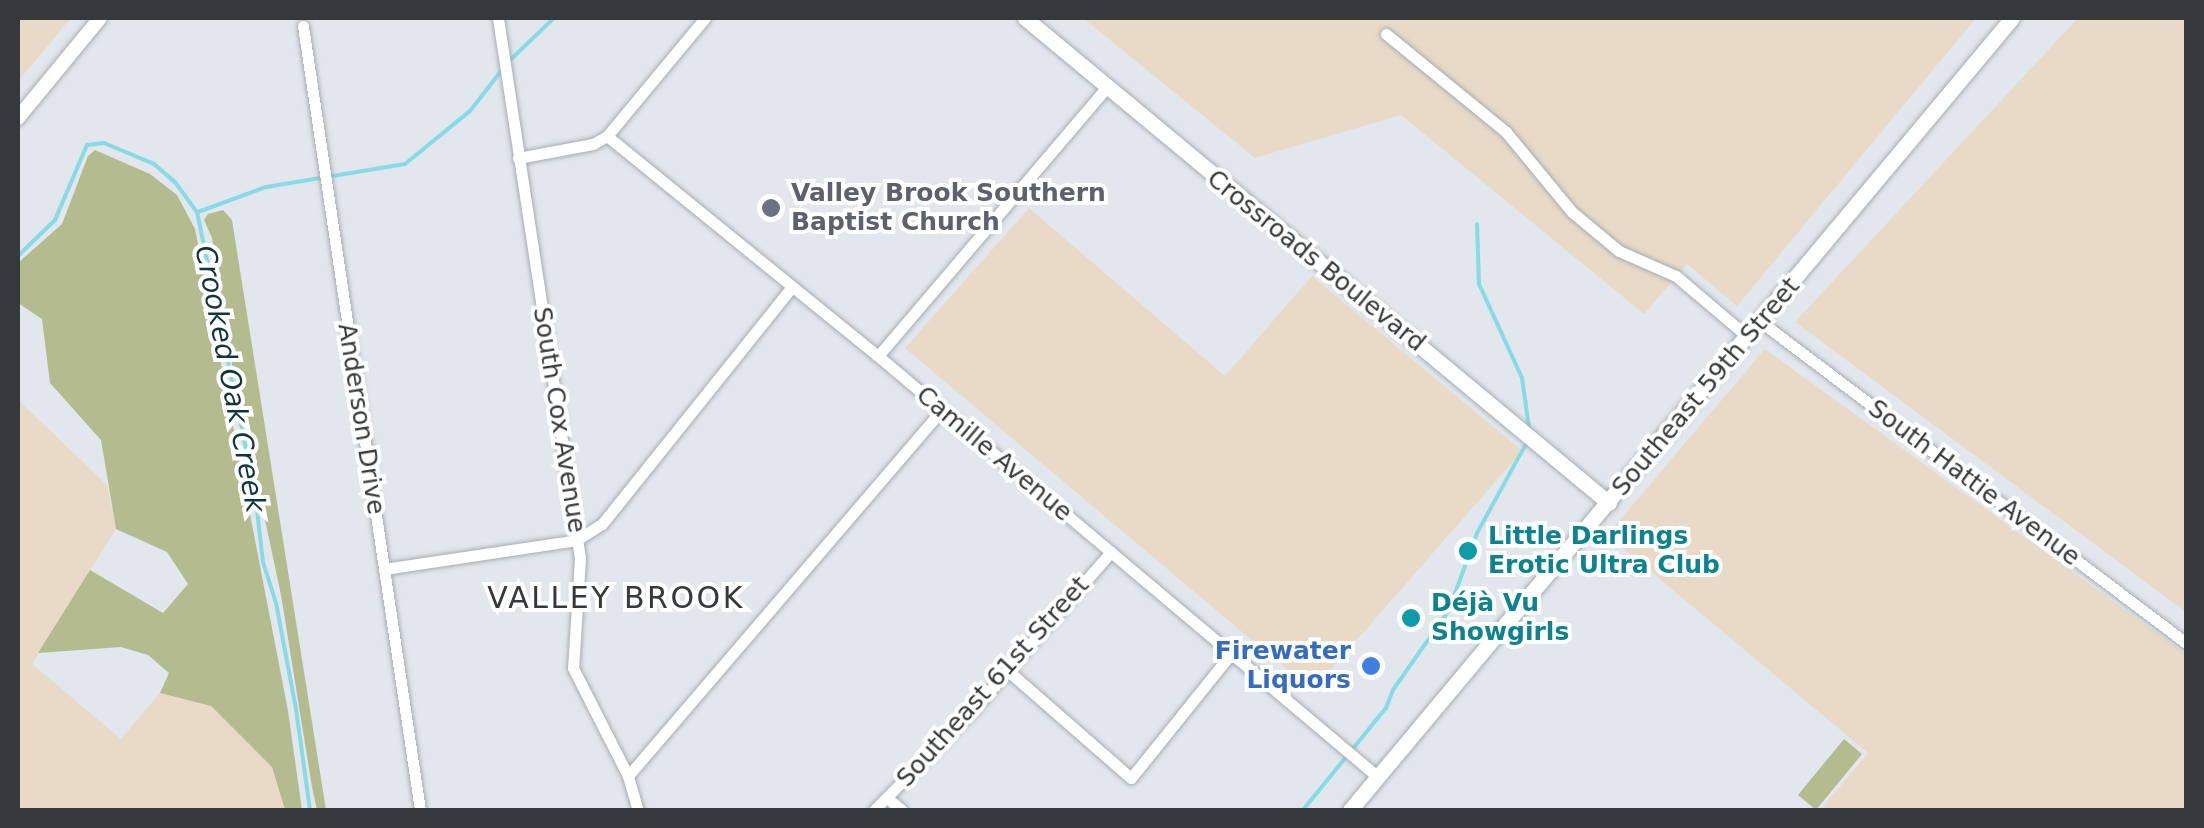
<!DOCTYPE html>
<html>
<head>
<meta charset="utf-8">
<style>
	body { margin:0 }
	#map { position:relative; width:2204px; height:828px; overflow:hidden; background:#e1e7ed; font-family:"DejaVu Sans",sans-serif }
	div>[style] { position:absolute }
	.industrial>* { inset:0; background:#e8dac7 }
	.green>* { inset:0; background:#b3bb8f }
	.stream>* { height:4px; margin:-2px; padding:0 2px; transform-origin:2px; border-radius:2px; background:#88dae5 }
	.roads { filter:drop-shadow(0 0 2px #a6adb2) drop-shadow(0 0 2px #a6adb2) }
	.minor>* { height:11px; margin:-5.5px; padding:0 5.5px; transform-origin:5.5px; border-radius:5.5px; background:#fff }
	.tertiary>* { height:14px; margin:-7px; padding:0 7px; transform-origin:7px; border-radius:7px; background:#fff }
	.secondary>* { height:15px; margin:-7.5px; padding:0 7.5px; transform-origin:7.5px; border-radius:7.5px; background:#fff }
	.dots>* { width:28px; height:28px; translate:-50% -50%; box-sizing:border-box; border:5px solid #fff; border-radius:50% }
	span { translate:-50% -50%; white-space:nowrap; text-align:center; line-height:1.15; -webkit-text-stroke:8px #fff; paint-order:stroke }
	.worship-label { font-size:25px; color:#5b616d; font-weight:700 }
	.left { translate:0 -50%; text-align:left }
	.street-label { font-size:25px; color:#36393b }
	.culture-label { font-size:25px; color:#0d838f; font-weight:700 }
	.shop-label { font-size:25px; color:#366cbe; font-weight:700 }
	.right { translate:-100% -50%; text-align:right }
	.water-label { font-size:28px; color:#0e363b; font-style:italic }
	.quarter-label { font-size:30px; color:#36393b; letter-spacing:2.5px }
	.frame { position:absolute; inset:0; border:20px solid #36393b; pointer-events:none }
</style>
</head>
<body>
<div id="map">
	<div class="industrial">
		<div style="clip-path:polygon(18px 18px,71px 18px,18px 81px)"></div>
		<div style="clip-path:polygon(1083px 18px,1976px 18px,1737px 306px,1687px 264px,1644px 314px,1401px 115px,1255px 158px)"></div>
		<div style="clip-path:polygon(2078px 18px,2186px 18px,2186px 612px,1795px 322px)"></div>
		<div style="clip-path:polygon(1029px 208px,1225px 376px,1312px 276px,1520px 449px,1517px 457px,1312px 691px,905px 348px)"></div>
		<div style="clip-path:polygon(1765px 349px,2186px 654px,2186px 810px,1820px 810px,1868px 753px,1607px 535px)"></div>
		<div style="clip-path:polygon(18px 400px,107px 485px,116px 529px,32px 664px,121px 739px,160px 693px,211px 706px,272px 767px,285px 810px,18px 810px)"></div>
	</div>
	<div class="green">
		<div style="clip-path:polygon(95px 150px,150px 174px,177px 195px,195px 229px,288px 711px,302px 810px,285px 810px,272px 767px,211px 706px,160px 693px,169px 673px,148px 655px,121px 647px,38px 653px,90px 570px,163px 613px,188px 584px,167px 552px,116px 529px,101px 440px,50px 383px,42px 319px,18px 303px,18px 263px,62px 224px,88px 156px)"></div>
		<div style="clip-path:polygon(223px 210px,232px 220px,326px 810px,317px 810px,312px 787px,281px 595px,231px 359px,212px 238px,204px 220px,208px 214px)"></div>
		<div style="clip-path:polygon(1844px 739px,1862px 754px,1816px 810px,1798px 795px)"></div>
	</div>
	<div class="stream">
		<div style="left:507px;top:63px;width:65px;rotate:-43.8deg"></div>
		<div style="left:198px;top:212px;width:72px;rotate:-20.2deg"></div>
		<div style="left:266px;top:187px;width:141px;rotate:-9.4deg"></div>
		<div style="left:405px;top:164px;width:84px;rotate:-39.2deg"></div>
		<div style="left:470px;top:111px;width:51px;rotate:-52.2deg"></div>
		<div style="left:1477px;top:224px;width:60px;rotate:88.1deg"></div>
		<div style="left:1479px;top:284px;width:103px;rotate:65.4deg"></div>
		<div style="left:1522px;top:378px;width:50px;rotate:82deg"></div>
		<div style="left:18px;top:256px;width:52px;rotate:-44.2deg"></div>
		<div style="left:55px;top:220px;width:82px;rotate:-66.9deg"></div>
		<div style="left:87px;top:145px;width:17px;rotate:-7deg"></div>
		<div style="left:104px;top:143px;width:54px;rotate:22.8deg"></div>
		<div style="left:154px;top:164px;width:28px;rotate:41deg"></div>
		<div style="left:175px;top:182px;width:37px;rotate:54deg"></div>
		<div style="left:197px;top:212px;width:287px;rotate:78.3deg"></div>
		<div style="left:255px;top:493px;width:69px;rotate:83.4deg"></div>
		<div style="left:263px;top:562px;width:43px;rotate:72.4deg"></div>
		<div style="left:276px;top:603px;width:108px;rotate:79.3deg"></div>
		<div style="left:296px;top:709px;width:102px;rotate:82.1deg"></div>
		<div style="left:1303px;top:810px;width:132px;rotate:-50.9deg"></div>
		<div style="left:1386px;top:708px;width:19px;rotate:-69deg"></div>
		<div style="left:1393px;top:690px;width:98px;rotate:-55deg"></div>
		<div style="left:1449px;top:610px;width:82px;rotate:-70deg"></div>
		<div style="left:1477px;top:533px;width:104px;rotate:-61.2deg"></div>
	</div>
	<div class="roads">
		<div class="minor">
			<div style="left:498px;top:18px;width:546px;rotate:81.37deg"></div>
			<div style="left:580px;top:558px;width:110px;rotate:93.6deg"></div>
			<div style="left:573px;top:668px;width:121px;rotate:63deg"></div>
			<div style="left:628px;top:776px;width:35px;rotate:74deg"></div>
			<div style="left:303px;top:26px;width:793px;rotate:81.51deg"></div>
			<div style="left:1386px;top:34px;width:155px;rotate:39.2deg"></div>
			<div style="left:1506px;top:132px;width:104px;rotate:50.5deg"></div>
			<div style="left:1572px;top:212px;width:61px;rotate:39.7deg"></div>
			<div style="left:1619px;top:251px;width:62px;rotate:23.7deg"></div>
			<div style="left:1676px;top:276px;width:94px;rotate:40.3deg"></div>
			<div style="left:607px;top:136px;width:349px;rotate:39.1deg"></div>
			<div style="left:878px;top:356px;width:654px;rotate:40.1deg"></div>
			<div style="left:518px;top:158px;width:76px;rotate:-10.6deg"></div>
			<div style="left:593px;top:144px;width:16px;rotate:-30deg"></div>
			<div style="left:607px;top:136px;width:153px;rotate:-50.3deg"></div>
			<div style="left:1761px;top:322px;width:533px;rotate:37.06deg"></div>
			<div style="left:878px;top:356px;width:353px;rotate:-49.6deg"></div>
			<div style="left:384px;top:569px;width:195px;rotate:-8.5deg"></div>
			<div style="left:577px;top:540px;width:30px;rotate:-33deg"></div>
			<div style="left:602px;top:524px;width:302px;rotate:-51.3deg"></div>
			<div style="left:1007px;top:670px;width:164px;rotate:41.1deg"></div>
			<div style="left:1131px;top:778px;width:158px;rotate:-51.2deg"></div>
			<div style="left:628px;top:776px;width:481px;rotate:-49.4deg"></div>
			<div style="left:887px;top:798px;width:19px;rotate:39deg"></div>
			<div style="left:874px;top:810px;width:141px;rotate:-45.3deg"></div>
			<div style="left:973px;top:710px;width:210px;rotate:-48.9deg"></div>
		</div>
		<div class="tertiary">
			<div style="left:18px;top:118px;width:129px;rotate:-50.6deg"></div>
		</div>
		<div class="secondary">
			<div style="left:1025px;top:18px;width:759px;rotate:39.71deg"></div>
			<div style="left:1350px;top:810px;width:1032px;rotate:-50.11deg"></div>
		</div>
	</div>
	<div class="dots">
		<div style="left:771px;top:208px;background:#6b7280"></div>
		<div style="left:1468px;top:551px;background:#0f9aa8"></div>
		<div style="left:1411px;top:618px;background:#0f9aa8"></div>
		<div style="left:1371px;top:666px;background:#3f7fe0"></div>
	</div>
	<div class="worship-label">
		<span class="left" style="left:791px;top:208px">Valley Brook Southern<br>Baptist Church</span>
	</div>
	<div class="street-label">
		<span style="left:1316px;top:261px;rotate:39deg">Crossroads Boulevard</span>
		<span style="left:1706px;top:387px;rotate:-50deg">Southeast 59th Street</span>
		<span style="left:361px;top:419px;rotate:81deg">Anderson Drive</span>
		<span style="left:559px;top:420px;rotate:81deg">South Cox Avenue</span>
		<span style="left:994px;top:454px;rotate:40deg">Camille Avenue</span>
		<span style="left:1974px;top:483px;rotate:37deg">South Hattie Avenue</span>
		<span style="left:993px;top:682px;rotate:-48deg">Southeast 61st Street</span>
	</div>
	<div class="culture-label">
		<span class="left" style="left:1488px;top:551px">Little Darlings<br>Erotic Ultra Club</span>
		<span class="left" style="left:1431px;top:618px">Déjà Vu<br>Showgirls</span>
	</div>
	<div class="shop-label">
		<span class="right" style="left:1351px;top:666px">Firewater<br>Liquors</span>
	</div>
	<div class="water-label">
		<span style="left:230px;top:379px;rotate:79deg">Crooked Oak Creek</span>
	</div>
	<div class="quarter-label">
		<span style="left:616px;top:598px">VALLEY BROOK</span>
	</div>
	<div class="frame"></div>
</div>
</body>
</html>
